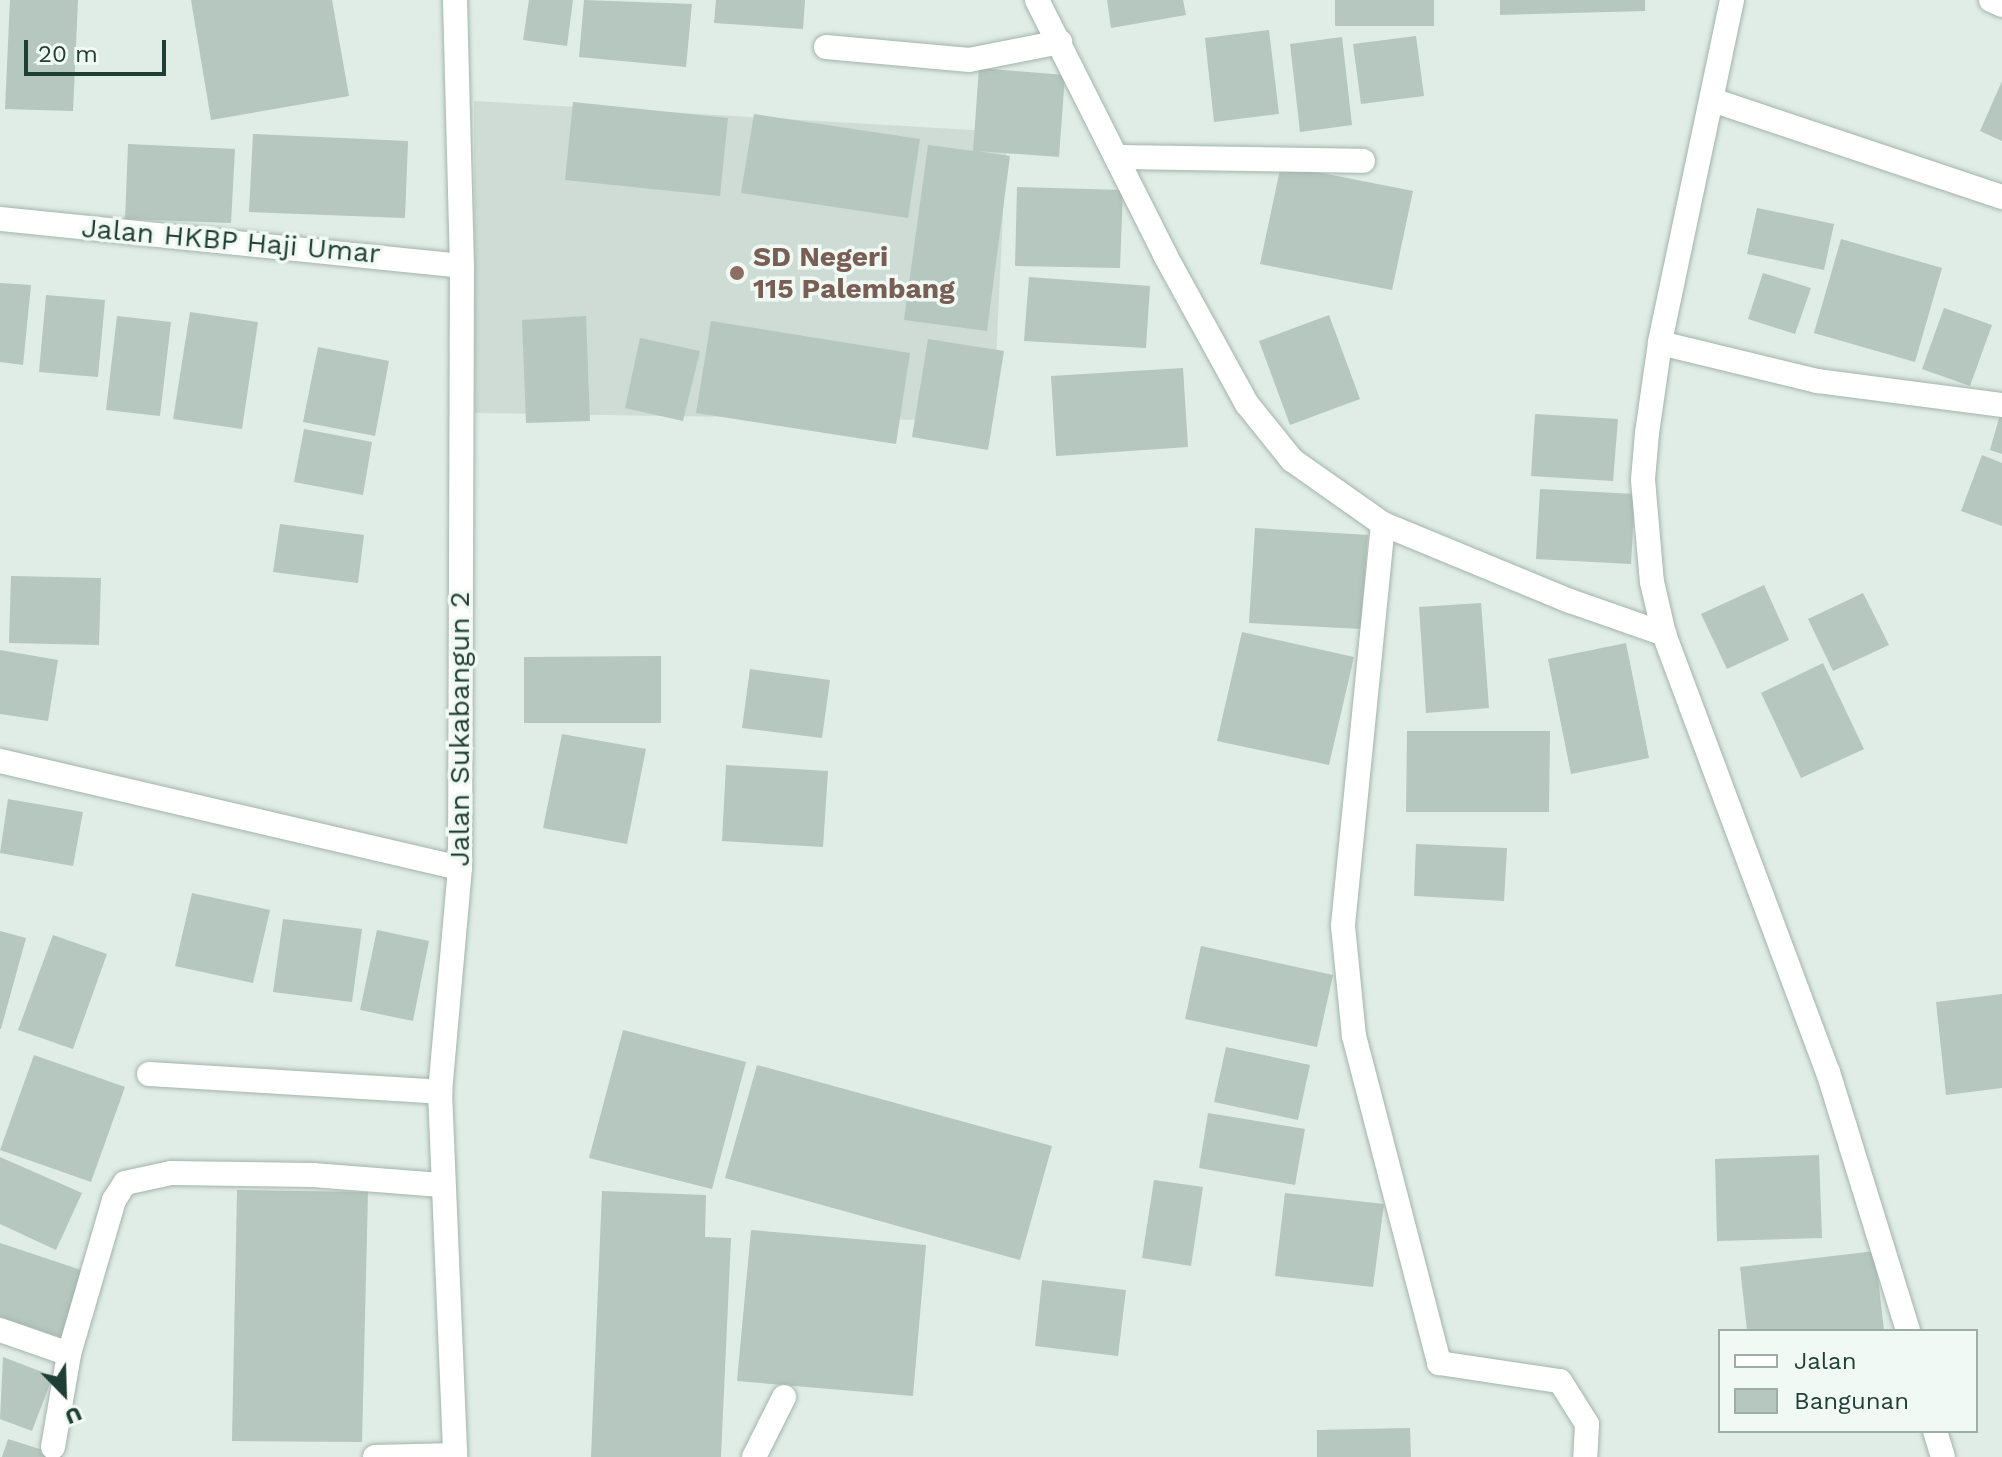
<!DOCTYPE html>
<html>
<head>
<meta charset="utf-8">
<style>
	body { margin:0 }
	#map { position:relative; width:2002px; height:1457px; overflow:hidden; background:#e0ece6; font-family:"Work Sans",sans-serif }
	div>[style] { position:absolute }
	.built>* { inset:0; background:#cedcd5 }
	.building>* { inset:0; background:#b5c7bf }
	.roads { filter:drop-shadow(0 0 2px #a2b4ad) drop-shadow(0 0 2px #a2b4ad) }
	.service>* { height:24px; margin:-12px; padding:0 12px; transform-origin:12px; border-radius:12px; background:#fff }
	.minor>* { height:24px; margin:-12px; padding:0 12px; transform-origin:12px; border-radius:12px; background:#fff }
	.tertiary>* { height:24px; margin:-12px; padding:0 12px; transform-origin:12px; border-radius:12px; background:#fff }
	.dots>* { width:22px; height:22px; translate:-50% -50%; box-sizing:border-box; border:4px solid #f1f9f4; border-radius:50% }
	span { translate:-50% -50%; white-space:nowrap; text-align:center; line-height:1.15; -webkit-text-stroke:7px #f1f9f4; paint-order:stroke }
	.street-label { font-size:28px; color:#1f3e35 }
	.education-label { font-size:28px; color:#785e54; font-weight:700 }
	.left { translate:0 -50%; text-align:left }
	.legend { position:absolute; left:1718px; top:1329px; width:260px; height:104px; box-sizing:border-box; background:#f1f9f4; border:2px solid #9daea8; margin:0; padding:10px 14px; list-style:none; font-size:24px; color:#1f3e35 }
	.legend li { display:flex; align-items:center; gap:16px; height:40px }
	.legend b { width:40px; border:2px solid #9daea8 }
	.north { position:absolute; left:24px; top:1353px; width:80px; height:80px; -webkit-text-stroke:6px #f1f9f4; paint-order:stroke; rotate:157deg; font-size:22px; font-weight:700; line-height:32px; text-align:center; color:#1f3e35 }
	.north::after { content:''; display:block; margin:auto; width:28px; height:36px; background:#1f3e35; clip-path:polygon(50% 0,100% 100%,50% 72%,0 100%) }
	.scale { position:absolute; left:24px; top:40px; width:142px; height:36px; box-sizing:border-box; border:4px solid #1f3e35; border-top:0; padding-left:10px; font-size:24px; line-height:28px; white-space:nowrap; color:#1f3e35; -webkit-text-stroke:6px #f1f9f4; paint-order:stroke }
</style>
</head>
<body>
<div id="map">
	<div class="built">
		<div style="clip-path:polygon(474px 101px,1007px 132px,993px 421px,475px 413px)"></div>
	</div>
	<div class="building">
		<div style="clip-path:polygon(10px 0,78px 0,73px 111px,5px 109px)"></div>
		<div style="clip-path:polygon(191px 0,332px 0,349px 96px,211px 120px)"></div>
		<div style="clip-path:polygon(529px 0,573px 0,567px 46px,523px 40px)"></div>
		<div style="clip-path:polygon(584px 0,692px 4px,686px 67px,579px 57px)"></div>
		<div style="clip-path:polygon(716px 0,805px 0,803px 29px,714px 23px)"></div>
		<div style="clip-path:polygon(1107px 0,1183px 0,1186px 15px,1111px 28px)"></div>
		<div style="clip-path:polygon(1335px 0,1434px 0,1434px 26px,1335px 26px)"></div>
		<div style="clip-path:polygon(1500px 0,1645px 0,1645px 11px,1500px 15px)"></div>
		<div style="clip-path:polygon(1269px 30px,1279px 114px,1214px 122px,1205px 38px)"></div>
		<div style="clip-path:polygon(1416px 36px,1424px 96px,1361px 104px,1353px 44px)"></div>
		<div style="clip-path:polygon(1342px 37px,1352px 125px,1300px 132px,1290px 44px)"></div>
		<div style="clip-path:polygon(979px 68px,1065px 75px,1059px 157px,977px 151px,1010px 156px,987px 331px,904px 320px,928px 145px,973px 151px)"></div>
		<div style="clip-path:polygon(2002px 81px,2002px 141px,1980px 131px)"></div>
		<div style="clip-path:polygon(573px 102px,728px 118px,720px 196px,565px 180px)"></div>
		<div style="clip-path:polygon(754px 114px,920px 139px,908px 218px,741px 193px)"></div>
		<div style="clip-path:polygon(253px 134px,408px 141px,405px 218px,249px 212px)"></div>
		<div style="clip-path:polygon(128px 144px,235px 149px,231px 223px,125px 219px)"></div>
		<div style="clip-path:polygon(1281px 165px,1413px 191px,1392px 290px,1260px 264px)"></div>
		<div style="clip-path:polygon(1017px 187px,1123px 190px,1120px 268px,1015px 266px)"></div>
		<div style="clip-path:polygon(1757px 208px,1834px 224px,1824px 270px,1747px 254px)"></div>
		<div style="clip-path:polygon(1841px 239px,1942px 268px,1915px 362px,1814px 333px)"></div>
		<div style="clip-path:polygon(1763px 273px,1811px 288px,1795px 334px,1748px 319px)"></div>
		<div style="clip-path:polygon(1029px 277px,1150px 286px,1146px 348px,1024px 341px)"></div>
		<div style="clip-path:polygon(0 283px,31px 285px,23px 365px,0 362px)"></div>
		<div style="clip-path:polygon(46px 295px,105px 300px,98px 377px,39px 372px)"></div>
		<div style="clip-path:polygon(1944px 308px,1992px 325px,1970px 386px,1922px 369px)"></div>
		<div style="clip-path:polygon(190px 312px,258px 322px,242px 429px,173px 419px)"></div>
		<div style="clip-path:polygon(1329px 315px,1360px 399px,1290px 425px,1259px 341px)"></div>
		<div style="clip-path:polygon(117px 316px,171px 322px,160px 416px,106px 410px)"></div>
		<div style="clip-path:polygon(586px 316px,590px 421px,526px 423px,522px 320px)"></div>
		<div style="clip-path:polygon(711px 321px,910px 353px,896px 444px,696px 413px)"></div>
		<div style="clip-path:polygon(640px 338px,700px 351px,683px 421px,625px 408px)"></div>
		<div style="clip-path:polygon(928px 339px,1004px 351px,988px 450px,912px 437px)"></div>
		<div style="clip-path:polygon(318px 347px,389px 361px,375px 436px,303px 422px)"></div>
		<div style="clip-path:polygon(1183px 368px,1188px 447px,1056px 456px,1051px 376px)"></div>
		<div style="clip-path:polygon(2001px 411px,2002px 411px,2002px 454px,1990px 450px)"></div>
		<div style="clip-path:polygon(1535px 414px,1618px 419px,1613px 481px,1531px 476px)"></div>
		<div style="clip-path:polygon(304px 429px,372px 442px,363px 495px,294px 482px)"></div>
		<div style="clip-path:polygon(1982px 455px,2002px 463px,2002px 526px,1961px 511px)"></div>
		<div style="clip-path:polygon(1540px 489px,1635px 494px,1631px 564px,1536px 559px)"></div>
		<div style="clip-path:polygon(280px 524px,364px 535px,358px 583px,273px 572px)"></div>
		<div style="clip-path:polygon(1255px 528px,1368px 535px,1361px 629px,1249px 623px)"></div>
		<div style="clip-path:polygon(11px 576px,101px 578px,99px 645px,9px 643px)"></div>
		<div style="clip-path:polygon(1764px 585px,1789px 640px,1727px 669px,1701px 614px)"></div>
		<div style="clip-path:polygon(1863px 593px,1889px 645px,1833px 671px,1808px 619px)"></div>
		<div style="clip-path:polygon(1481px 603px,1489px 708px,1426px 713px,1419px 607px)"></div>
		<div style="clip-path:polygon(1242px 632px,1354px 657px,1329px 765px,1217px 741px)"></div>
		<div style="clip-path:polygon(1626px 643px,1649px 758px,1571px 774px,1548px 659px)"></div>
		<div style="clip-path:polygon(0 650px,58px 660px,48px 721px,0 714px)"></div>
		<div style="clip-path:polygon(661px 656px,661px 723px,524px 723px,524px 657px)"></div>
		<div style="clip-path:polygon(1823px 663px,1864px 749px,1801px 778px,1761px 693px)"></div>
		<div style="clip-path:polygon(750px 669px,830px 680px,822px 738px,742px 728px)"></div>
		<div style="clip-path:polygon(1407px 731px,1550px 731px,1549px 812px,1406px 812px)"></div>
		<div style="clip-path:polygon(562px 734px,646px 749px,627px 844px,543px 828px)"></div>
		<div style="clip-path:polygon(726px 765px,828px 771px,823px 847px,722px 841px)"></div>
		<div style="clip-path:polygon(8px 799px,83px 812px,73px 866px,0 853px)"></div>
		<div style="clip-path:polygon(1416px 844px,1507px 848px,1504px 901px,1414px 896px)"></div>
		<div style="clip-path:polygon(192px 893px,270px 910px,253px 983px,175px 966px)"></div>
		<div style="clip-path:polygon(283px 919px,362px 929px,352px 1002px,273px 992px)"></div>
		<div style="clip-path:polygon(377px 930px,429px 941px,413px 1021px,360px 1010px)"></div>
		<div style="clip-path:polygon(0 931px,26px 938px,1px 1029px,0 1029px)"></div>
		<div style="clip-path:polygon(53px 935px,107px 954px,73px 1049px,18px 1030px)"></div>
		<div style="clip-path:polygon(1201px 946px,1333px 975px,1317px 1047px,1185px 1019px)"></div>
		<div style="clip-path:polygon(2002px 994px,2002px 1088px,1946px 1095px,1936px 1002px)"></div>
		<div style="clip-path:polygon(623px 1030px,746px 1062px,712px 1189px,589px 1158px)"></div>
		<div style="clip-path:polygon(1226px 1047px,1310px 1065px,1298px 1120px,1214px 1102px)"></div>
		<div style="clip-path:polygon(34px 1055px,125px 1087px,91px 1182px,0 1150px)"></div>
		<div style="clip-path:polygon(757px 1065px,1052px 1146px,1020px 1260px,725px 1178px)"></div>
		<div style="clip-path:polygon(1208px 1113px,1305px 1129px,1295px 1185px,1199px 1168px)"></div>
		<div style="clip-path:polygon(1819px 1155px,1822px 1238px,1717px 1241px,1715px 1159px)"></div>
		<div style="clip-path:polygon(0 1157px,82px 1193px,56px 1250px,0 1224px)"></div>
		<div style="clip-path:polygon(1154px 1180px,1203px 1187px,1191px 1266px,1142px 1258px)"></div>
		<div style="clip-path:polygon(237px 1190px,368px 1192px,362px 1442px,232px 1441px)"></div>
		<div style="clip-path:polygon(602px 1191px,706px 1195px,705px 1237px,731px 1238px,721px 1457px,591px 1457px)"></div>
		<div style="clip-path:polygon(1285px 1193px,1384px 1204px,1373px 1287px,1275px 1276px)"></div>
		<div style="clip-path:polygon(751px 1230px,926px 1245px,913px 1396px,737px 1381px)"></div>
		<div style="clip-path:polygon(0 1243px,87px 1272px,63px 1338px,0 1317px)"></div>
		<div style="clip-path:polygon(1875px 1251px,1884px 1331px,1747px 1331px,1740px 1267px)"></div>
		<div style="clip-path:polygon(1042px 1280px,1126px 1290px,1118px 1356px,1035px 1346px)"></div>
		<div style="clip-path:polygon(3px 1357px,53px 1376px,32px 1431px,0 1419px)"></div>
		<div style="clip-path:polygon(1410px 1428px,1411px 1457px,1317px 1457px,1317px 1430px)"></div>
		<div style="clip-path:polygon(8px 1439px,62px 1456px,62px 1457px,2px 1457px)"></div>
	</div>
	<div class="roads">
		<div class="service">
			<div style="left:1991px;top:0;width:12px;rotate:24deg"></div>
			<div style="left:1712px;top:100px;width:306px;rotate:18.5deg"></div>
			<div style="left:149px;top:1074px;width:292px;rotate:3.5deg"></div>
			<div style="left:754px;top:1457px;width:67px;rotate:-63.4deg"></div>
		</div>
		<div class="minor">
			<div style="left:1037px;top:0;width:285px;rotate:63.3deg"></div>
			<div style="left:1165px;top:255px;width:170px;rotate:61.2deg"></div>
			<div style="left:1247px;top:404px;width:72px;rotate:51.2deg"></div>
			<div style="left:1292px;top:460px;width:111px;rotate:35.1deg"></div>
			<div style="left:1383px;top:524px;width:202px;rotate:22.4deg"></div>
			<div style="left:1570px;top:601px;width:100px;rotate:19.3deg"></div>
			<div style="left:1732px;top:0;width:350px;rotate:101.9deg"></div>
			<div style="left:1660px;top:343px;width:91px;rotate:98.2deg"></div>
			<div style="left:1647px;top:433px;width:47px;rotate:94.9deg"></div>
			<div style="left:1643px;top:480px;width:102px;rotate:85deg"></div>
			<div style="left:1652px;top:582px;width:53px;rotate:77deg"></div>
			<div style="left:1664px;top:634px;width:468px;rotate:69.5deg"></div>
			<div style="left:1828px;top:1072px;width:271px;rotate:72.8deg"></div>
			<div style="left:826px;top:47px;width:144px;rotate:5.2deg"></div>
			<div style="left:969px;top:60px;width:93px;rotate:-11.2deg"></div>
			<div style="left:1117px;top:157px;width:246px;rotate:0.9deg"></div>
			<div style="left:0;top:219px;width:464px;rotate:5.8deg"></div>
			<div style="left:1660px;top:343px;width:162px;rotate:13.6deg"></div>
			<div style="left:1817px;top:381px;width:187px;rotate:7.4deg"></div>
			<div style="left:1383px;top:524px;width:404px;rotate:95.7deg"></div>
			<div style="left:1343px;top:926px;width:111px;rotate:84.3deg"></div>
			<div style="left:1354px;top:1036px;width:338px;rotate:75.4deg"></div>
			<div style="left:1439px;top:1363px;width:122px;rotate:8.5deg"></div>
			<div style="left:1560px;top:1381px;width:51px;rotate:57.9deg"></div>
			<div style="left:1587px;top:1424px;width:33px;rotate:93deg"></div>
			<div style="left:0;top:761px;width:472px;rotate:13.1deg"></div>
			<div style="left:0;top:1330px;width:73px;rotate:19.2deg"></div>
			<div style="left:1935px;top:1431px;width:27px;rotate:73deg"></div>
			<div style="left:53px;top:1447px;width:94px;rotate:-80.2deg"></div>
			<div style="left:69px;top:1354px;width:160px;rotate:-73.7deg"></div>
			<div style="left:114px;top:1200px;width:20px;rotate:-57deg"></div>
			<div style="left:125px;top:1183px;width:47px;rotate:-12.3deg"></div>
			<div style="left:171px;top:1173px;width:142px;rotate:0.8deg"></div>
			<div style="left:313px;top:1175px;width:128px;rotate:4.5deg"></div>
			<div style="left:375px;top:1457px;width:80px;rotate:-1.4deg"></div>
		</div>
		<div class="tertiary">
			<div style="left:455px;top:0;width:266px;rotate:88.5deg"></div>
			<div style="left:462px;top:266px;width:602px;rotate:90.19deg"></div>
			<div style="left:460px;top:868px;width:225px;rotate:95.1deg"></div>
			<div style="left:440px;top:1092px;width:365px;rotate:87.6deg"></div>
		</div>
	</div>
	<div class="dots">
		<div style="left:737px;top:273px;background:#8d6e63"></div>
	</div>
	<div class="street-label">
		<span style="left:231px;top:241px;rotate:5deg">Jalan HKBP Haji Umar</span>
		<span style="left:460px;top:729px;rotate:-90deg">Jalan Sukabangun 2</span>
	</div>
	<div class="education-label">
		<span class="left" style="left:753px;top:273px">SD Negeri<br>115 Palembang</span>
	</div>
	<ul class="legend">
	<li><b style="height:10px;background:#fff"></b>Jalan</li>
	<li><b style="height:22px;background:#b5c7bf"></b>Bangunan</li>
	</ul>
	<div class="north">U</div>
	<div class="scale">20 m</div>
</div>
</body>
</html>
